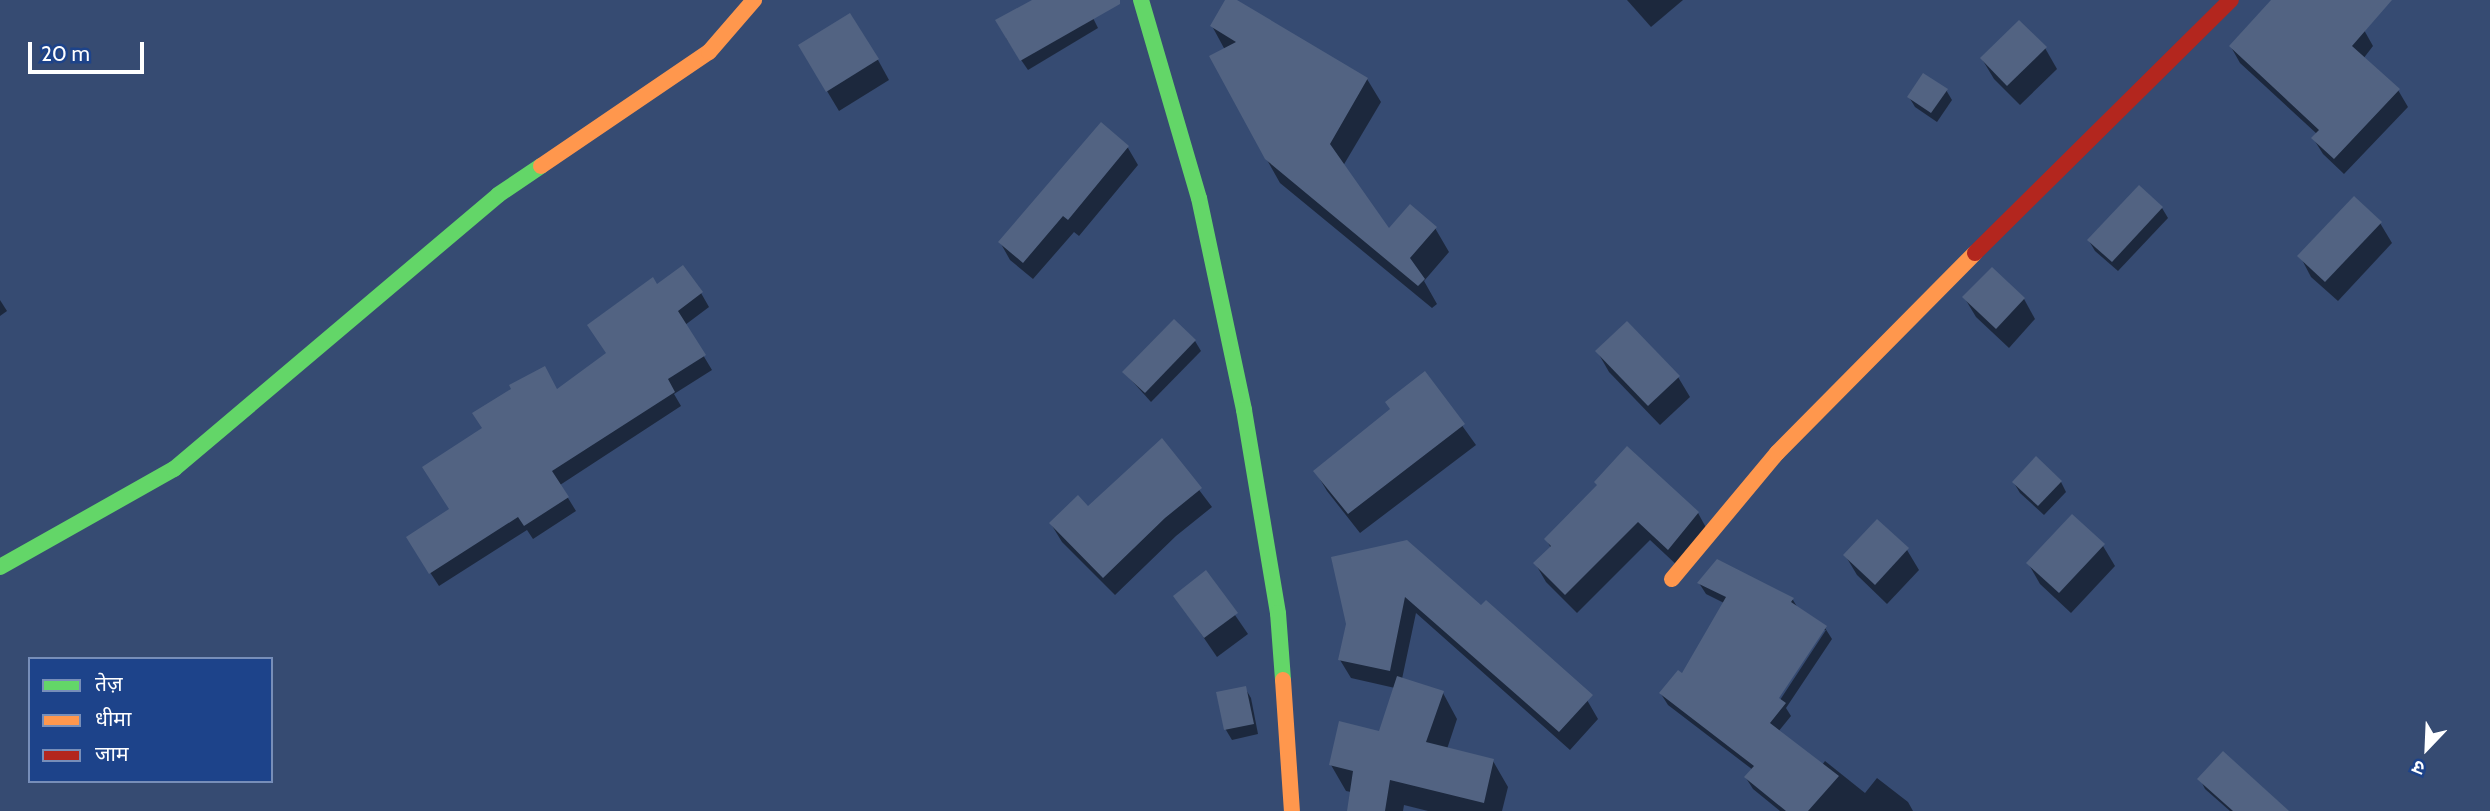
<!DOCTYPE html>
<html>
<head>
<meta charset="utf-8">
<style>
	body { margin:0 }
	#map { position:relative; width:2490px; height:811px; overflow:hidden; background:#364b72; font-family:Cabin,"Noto Sans Devanagari",sans-serif }
	div>[style] { position:absolute }
	.shadow>* { inset:0; background:#0007 }
	.building>* { inset:0; background:#526382 }
	.fast>* { height:16px; margin:-8px; padding:0 8px; transform-origin:8px; border-radius:8px; background:#63d668 }
	.slow>* { height:16px; margin:-8px; padding:0 8px; transform-origin:8px; border-radius:8px; background:#ff974d }
	.jam>* { height:16px; margin:-8px; padding:0 8px; transform-origin:8px; border-radius:8px; background:#b3261e }
	span { translate:-50% -50%; white-space:nowrap; text-align:center; line-height:1.15; -webkit-text-stroke:6px #1d438a; paint-order:stroke }
	.legend { position:absolute; left:28px; top:657px; width:245px; height:126px; box-sizing:border-box; background:#1d438a; border:2px solid #778eb9; margin:0; padding:9px 12px; list-style:none; font-size:21px; color:#fff }
	.legend li { display:flex; align-items:center; gap:14px; height:35px }
	.legend b { width:35px; border:2px solid #778eb9 }
	.north { position:absolute; left:2392px; top:713px; width:70px; height:70px; -webkit-text-stroke:5px #1d438a; paint-order:stroke; rotate:203deg; font-size:19px; font-weight:700; line-height:28px; text-align:center; color:#fff }
	.north::after { content:''; display:block; margin:auto; width:24px; height:32px; background:#fff; clip-path:polygon(50% 0,100% 100%,50% 72%,0 100%) }
	.scale { position:absolute; left:28px; top:42px; width:116px; height:32px; box-sizing:border-box; border:4px solid #fff; border-top:0; padding-left:9px; font-size:21px; line-height:24px; white-space:nowrap; color:#fff; -webkit-text-stroke:5px #1d438a; paint-order:stroke }
</style>
</head>
<body>
<div id="map">
	<div class="shadow">
		<div style="clip-path:polygon(1053px 0,1084px 0,1098px 28px,1028px 70px,1006px 38px)"></div>
		<div style="clip-path:polygon(1227px 0,1234px 0,1367px 79px,1381px 102px,1343px 166px,1389px 231px,1435px 228px,1449px 252px,1424px 281px,1437px 304px,1432px 308px,1280px 183px,1266px 158px,1225px 50px,1212px 26px)"></div>
		<div style="clip-path:polygon(1627px 0,1683px 0,1651px 27px)"></div>
		<div style="clip-path:polygon(2292px 0,2331px 0,2364px 30px,2373px 46px,2363px 59px,2398px 90px,2408px 107px,2344px 174px,2323px 154px,2313px 138px,2317px 134px,2240px 63px,2231px 47px)"></div>
		<div style="clip-path:polygon(800px 46px,878px 60px,889px 80px,839px 111px)"></div>
		<div style="clip-path:polygon(2045px 48px,2057px 69px,2020px 105px,1994px 79px,1982px 59px)"></div>
		<div style="clip-path:polygon(1946px 90px,1952px 100px,1937px 122px,1915px 107px,1909px 97px)"></div>
		<div style="clip-path:polygon(1101px 125px,1128px 148px,1138px 165px,1079px 236px,1074px 232px,1033px 279px,1010px 260px,1000px 242px)"></div>
		<div style="clip-path:polygon(2162px 208px,2168px 218px,2118px 271px,2095px 251px,2089px 241px)"></div>
		<div style="clip-path:polygon(2380px 223px,2392px 243px,2338px 301px,2311px 277px,2300px 256px)"></div>
		<div style="clip-path:polygon(657px 287px,701px 293px,709px 307px,685px 325px,712px 370px,674px 394px,681px 406px,560px 485px,576px 511px,533px 539px,527px 530px,439px 586px,416px 551px,557px 391px,607px 354px)"></div>
		<div style="clip-path:polygon(1964px 297px,2024px 299px,2035px 319px,2009px 348px,1976px 317px)"></div>
		<div style="clip-path:polygon(0 300px,7px 311px,0 316px)"></div>
		<div style="clip-path:polygon(1195px 341px,1201px 351px,1151px 402px,1124px 372px)"></div>
		<div style="clip-path:polygon(1597px 351px,1678px 377px,1690px 397px,1660px 425px,1609px 372px)"></div>
		<div style="clip-path:polygon(1425px 374px,1476px 445px,1360px 533px,1327px 491px,1315px 471px,1392px 410px)"></div>
		<div style="clip-path:polygon(1162px 441px,1212px 507px,1176px 536px,1115px 595px,1062px 542px,1051px 524px,1088px 508px)"></div>
		<div style="clip-path:polygon(2061px 482px,2066px 492px,2044px 515px,2020px 493px,2014px 483px)"></div>
		<div style="clip-path:polygon(1598px 487px,1698px 513px,1709px 533px,1680px 568px,1650px 540px,1577px 613px,1546px 582px,1535px 563px,1551px 548px,1546px 539px)"></div>
		<div style="clip-path:polygon(2103px 546px,2115px 566px,2071px 613px,2040px 584px,2028px 563px)"></div>
		<div style="clip-path:polygon(1907px 550px,1919px 570px,1887px 604px,1857px 575px,1845px 555px)"></div>
		<div style="clip-path:polygon(1336px 557px,1587px 700px,1598px 719px,1570px 750px,1416px 613px,1402px 679px,1443px 693px,1457px 719px,1447px 749px,1493px 761px,1508px 787px,1502px 811px,1428px 811px,1404px 805px,1403px 811px,1349px 811px,1351px 792px,1346px 791px,1331px 765px,1380px 733px,1395px 688px,1351px 678px,1340px 660px,1348px 624px)"></div>
		<div style="clip-path:polygon(evenodd,1717px 561px,1793px 600px,1799px 610px,1825px 628px,1832px 639px,1786px 708px,1791px 716px,1778px 732px,1822px 765px,1825px 761px,1865px 793px,1877px 778px,1908px 802px,1913px 811px,1780px 811px,1753px 789px,1746px 778px,1753px 770px,1668px 705px,1661px 694px,1683px 676px,1724px 603px,1706px 594px,1699px 583px,1717px 561px,1822px 630px,1826px 630px,1776px 706px,1773px 704px,1822px 630px)"></div>
		<div style="clip-path:polygon(1206px 573px,1248px 634px,1217px 657px,1175px 596px)"></div>
		<div style="clip-path:polygon(1245px 688px,1251px 698px,1258px 734px,1232px 740px,1226px 730px,1218px 694px)"></div>
		<div style="clip-path:polygon(2200px 779px,2287px 811px,2230px 811px,2205px 789px)"></div>
	</div>
	<div class="building">
		<div style="clip-path:polygon(1032px 0,1120px 0,1120px 4px,1020px 61px,995px 20px)"></div>
		<div style="clip-path:polygon(1225px 0,1237px 0,1368px 78px,1330px 144px,1389px 228px,1410px 204px,1437px 227px,1410px 258px,1425px 279px,1418px 286px,1265px 159px,1209px 56px,1236px 42px,1210px 26px)"></div>
		<div style="clip-path:polygon(2271px 0,2392px 0,2352px 46px,2400px 89px,2334px 159px,2311px 138px,2319px 130px,2229px 46px)"></div>
		<div style="clip-path:polygon(850px 13px,879px 59px,826px 92px,798px 45px)"></div>
		<div style="clip-path:polygon(2019px 20px,2047px 47px,2007px 86px,1980px 58px)"></div>
		<div style="clip-path:polygon(1923px 73px,1948px 89px,1931px 113px,1907px 97px)"></div>
		<div style="clip-path:polygon(1101px 122px,1129px 146px,1068px 220px,1063px 216px,1023px 263px,998px 242px)"></div>
		<div style="clip-path:polygon(2139px 185px,2163px 207px,2112px 262px,2087px 240px)"></div>
		<div style="clip-path:polygon(2354px 196px,2382px 222px,2325px 282px,2297px 256px)"></div>
		<div style="clip-path:polygon(683px 265px,703px 292px,678px 311px,706px 355px,668px 379px,675px 392px,552px 471px,569px 497px,524px 526px,518px 517px,429px 574px,406px 537px,449px 509px,422px 467px,482px 428px,472px 413px,511px 389px,509px 385px,545px 366px,557px 389px,606px 353px,587px 325px,653px 277px,657px 284px)"></div>
		<div style="clip-path:polygon(1992px 267px,2025px 298px,1996px 329px,1962px 297px)"></div>
		<div style="clip-path:polygon(1174px 319px,1196px 340px,1145px 393px,1122px 372px)"></div>
		<div style="clip-path:polygon(1627px 321px,1680px 376px,1648px 406px,1595px 351px)"></div>
		<div style="clip-path:polygon(1425px 371px,1465px 424px,1348px 514px,1313px 471px,1390px 409px,1385px 402px)"></div>
		<div style="clip-path:polygon(1162px 438px,1202px 488px,1165px 518px,1103px 578px,1049px 523px,1078px 495px,1088px 506px)"></div>
		<div style="clip-path:polygon(1627px 446px,1699px 512px,1668px 550px,1638px 522px,1565px 595px,1533px 563px,1551px 546px,1544px 539px,1597px 485px,1594px 482px)"></div>
		<div style="clip-path:polygon(2036px 456px,2062px 481px,2038px 506px,2012px 482px)"></div>
		<div style="clip-path:polygon(2072px 514px,2105px 544px,2059px 593px,2026px 563px)"></div>
		<div style="clip-path:polygon(1877px 519px,1909px 548px,1875px 585px,1843px 555px)"></div>
		<div style="clip-path:polygon(1407px 540px,1481px 605px,1486px 600px,1593px 695px,1559px 732px,1405px 597px,1390px 671px,1338px 660px,1346px 624px,1331px 557px)"></div>
		<div style="clip-path:polygon(1717px 559px,1794px 598px,1791px 602px,1827px 626px,1779px 698px,1786px 703px,1770px 723px,1839px 776px,1808px 811px,1786px 811px,1744px 777px,1754px 766px,1659px 693px,1678px 670px,1682px 673px,1726px 597px,1697px 583px)"></div>
		<div style="clip-path:polygon(1206px 570px,1238px 613px,1204px 638px,1173px 596px)"></div>
		<div style="clip-path:polygon(1397px 676px,1444px 691px,1426px 742px,1494px 759px,1484px 803px,1390px 780px,1385px 811px,1347px 811px,1353px 771px,1329px 765px,1339px 721px,1379px 731px)"></div>
		<div style="clip-path:polygon(1246px 686px,1254px 724px,1224px 730px,1216px 692px)"></div>
		<div style="clip-path:polygon(2223px 751px,2289px 811px,2233px 811px,2197px 779px)"></div>
	</div>
	<div class="fast">
		<div style="left:1141px;top:0;width:206px;rotate:73.7deg"></div>
		<div style="left:1199px;top:198px;width:217px;rotate:78deg"></div>
		<div style="left:1244px;top:410px;width:206px;rotate:80.5deg"></div>
		<div style="left:1278px;top:613px;width:67px;rotate:85.7deg"></div>
		<div style="left:0;top:567px;width:200px;rotate:-29.4deg"></div>
		<div style="left:174px;top:469px;width:424px;rotate:-40.2deg"></div>
		<div style="left:498px;top:195px;width:52px;rotate:-34deg"></div>
	</div>
	<div class="slow">
		<div style="left:541px;top:166px;width:203px;rotate:-34.2deg"></div>
		<div style="left:709px;top:52px;width:69px;rotate:-49.1deg"></div>
		<div style="left:1672px;top:579px;width:164px;rotate:-50.2deg"></div>
		<div style="left:1777px;top:453px;width:281px;rotate:-45.3deg"></div>
		<div style="left:1283px;top:680px;width:131px;rotate:86.1deg"></div>
	</div>
	<div class="jam">
		<div style="left:1975px;top:253px;width:360px;rotate:-44.7deg"></div>
	</div>
	<ul class="legend">
	<li><b style="height:9px;background:#63d668"></b>तेज़</li>
	<li><b style="height:9px;background:#ff974d"></b>धीमा</li>
	<li><b style="height:9px;background:#b3261e"></b>जाम</li>
	</ul>
	<div class="north">उ</div>
	<div class="scale">20 m</div>
</div>
</body>
</html>
